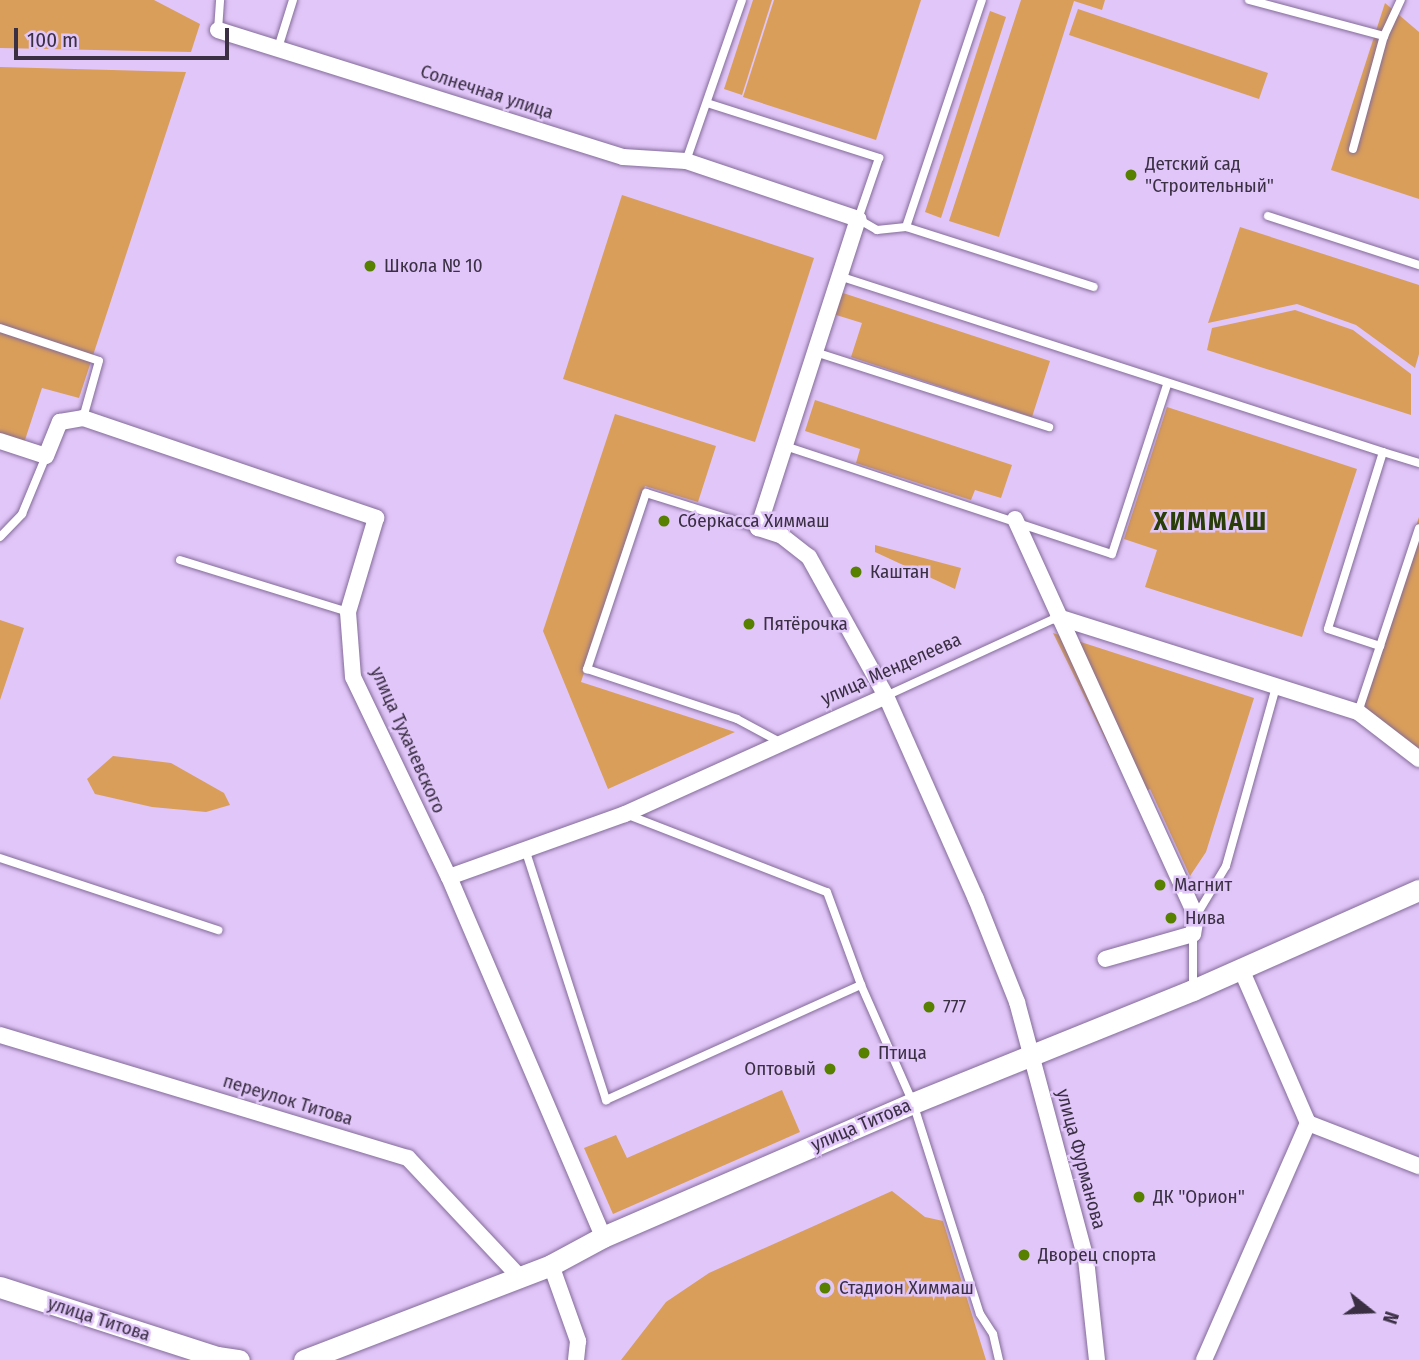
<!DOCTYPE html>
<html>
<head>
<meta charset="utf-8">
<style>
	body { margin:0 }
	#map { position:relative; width:1419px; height:1360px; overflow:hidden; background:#e1c6f9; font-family:"Fira Sans Condensed",sans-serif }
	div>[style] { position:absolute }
	.green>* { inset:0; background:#d99e5a }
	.roads { filter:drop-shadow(0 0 2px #836b99) drop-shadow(0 0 2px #836b99) }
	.service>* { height:8px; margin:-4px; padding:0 4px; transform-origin:4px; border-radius:4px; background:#fff }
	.minor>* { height:16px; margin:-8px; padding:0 8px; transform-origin:8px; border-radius:8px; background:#fff }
	.tertiary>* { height:21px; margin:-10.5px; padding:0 10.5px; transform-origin:10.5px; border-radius:10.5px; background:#fff }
	.dots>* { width:19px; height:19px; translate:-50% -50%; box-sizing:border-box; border:4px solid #e1c6f9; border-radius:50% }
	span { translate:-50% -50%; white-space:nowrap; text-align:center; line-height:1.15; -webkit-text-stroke:5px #e1c6f9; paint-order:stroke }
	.street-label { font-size:19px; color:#3a2f43 }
	.poi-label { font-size:19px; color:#3a2f43 }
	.left { translate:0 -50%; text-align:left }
	.right { translate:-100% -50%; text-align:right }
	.district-label { font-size:26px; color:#293d08; font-weight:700; letter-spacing:2px }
	.north { position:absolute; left:1335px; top:1276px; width:70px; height:70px; -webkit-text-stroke:5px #e1c6f9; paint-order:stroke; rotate:108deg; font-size:19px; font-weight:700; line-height:28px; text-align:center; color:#3a2f43 }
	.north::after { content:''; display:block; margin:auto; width:24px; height:32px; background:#3a2f43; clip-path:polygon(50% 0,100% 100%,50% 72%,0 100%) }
	.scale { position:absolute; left:14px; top:28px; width:215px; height:32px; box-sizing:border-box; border:4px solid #3a2f43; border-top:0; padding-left:9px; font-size:21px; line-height:24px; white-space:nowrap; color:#3a2f43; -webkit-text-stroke:5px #e1c6f9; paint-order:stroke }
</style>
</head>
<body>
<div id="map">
	<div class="green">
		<div style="clip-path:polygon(0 0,154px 0,200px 24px,191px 52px,0 48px)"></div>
		<div style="clip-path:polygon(753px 0,772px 0,742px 95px,724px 89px)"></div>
		<div style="clip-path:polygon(774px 0,921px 0,876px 140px,743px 97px)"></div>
		<div style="clip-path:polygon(1021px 0,1105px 0,1102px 10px,1074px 1px,999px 237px,949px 221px)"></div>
		<div style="clip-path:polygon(1385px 3px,1419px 32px,1419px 199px,1331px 170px)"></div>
		<div style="clip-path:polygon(1078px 9px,1268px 73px,1259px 99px,1069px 35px)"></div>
		<div style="clip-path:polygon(990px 11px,1006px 17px,941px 218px,925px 212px)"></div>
		<div style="clip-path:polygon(0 67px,186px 72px,79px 398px,42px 388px,24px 443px,0 435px)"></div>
		<div style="clip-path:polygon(622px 195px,814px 258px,755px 442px,563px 379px)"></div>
		<div style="clip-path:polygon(1240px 227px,1419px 285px,1419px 354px,1415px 368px,1356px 325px,1297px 304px,1208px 323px)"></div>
		<div style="clip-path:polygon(840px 292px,1050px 361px,1032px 417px,851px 357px,862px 323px,833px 314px)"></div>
		<div style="clip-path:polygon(1295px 310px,1353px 330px,1411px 374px,1411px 415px,1207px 350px,1212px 328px)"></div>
		<div style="clip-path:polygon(815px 400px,1012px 465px,1001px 498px,975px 490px,971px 500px,856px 463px,860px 449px,805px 431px)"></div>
		<div style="clip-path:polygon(1167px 407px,1357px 469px,1302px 637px,1145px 587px,1157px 550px,1124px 539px)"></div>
		<div style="clip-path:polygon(615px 414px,716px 446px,698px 502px,645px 486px,581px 682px,735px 732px,608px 789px,543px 631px)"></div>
		<div style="clip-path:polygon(1419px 517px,1419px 764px,1355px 711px)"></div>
		<div style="clip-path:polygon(875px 545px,961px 568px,955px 589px,875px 552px)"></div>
		<div style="clip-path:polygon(0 620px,24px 628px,0 700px)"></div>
		<div style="clip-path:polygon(1053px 633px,1254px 698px,1206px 852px,1190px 876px,1150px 789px,1134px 797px)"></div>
		<div style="clip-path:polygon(113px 756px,171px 763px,224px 793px,230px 805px,206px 812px,152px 807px,95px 794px,87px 779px)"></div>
		<div style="clip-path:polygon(782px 1090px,800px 1132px,613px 1214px,584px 1148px,616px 1135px,627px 1158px)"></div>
		<div style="clip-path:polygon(892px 1191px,925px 1217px,943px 1221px,986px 1360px,621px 1360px,666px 1302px,709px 1273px)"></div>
	</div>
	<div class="roads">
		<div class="service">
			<div style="left:1249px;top:0;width:140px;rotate:14.9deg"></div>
			<div style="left:218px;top:30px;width:30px;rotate:-86deg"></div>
			<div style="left:278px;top:48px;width:50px;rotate:-72.6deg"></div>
			<div style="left:707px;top:103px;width:181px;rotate:17.7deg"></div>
			<div style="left:879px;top:158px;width:65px;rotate:109deg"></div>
			<div style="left:858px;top:219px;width:22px;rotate:30deg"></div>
			<div style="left:877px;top:230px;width:29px;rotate:-6deg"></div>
			<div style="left:906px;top:227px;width:197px;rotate:17.7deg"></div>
			<div style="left:1353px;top:149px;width:117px;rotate:-74.7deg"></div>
			<div style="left:1384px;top:36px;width:40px;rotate:-65deg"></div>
			<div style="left:686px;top:161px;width:170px;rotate:-70.8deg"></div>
			<div style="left:1268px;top:216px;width:159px;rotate:18deg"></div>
			<div style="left:906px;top:227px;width:239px;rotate:-71.5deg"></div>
			<div style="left:839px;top:276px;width:572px;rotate:17.93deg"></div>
			<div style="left:1383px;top:452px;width:185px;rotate:107.3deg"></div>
			<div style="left:1328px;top:629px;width:55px;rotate:18.1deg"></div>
			<div style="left:1380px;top:646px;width:70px;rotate:108.4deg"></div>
			<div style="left:0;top:328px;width:104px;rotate:18.4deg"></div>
			<div style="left:99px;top:361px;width:59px;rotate:105.7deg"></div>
			<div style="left:815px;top:352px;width:246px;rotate:17.8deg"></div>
			<div style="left:785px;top:446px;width:344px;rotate:18.3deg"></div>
			<div style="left:1112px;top:554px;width:178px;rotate:-72deg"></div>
			<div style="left:1383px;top:452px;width:38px;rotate:17deg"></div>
			<div style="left:758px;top:528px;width:117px;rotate:-162.6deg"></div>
			<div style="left:646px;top:493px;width:186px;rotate:108.5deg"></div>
			<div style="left:587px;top:669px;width:158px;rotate:18.4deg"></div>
			<div style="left:737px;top:719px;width:47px;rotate:28.2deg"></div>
			<div style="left:0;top:537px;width:32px;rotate:-46deg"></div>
			<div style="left:22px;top:514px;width:63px;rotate:-67.5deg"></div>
			<div style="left:180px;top:560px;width:176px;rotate:17.2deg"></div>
			<div style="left:1380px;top:646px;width:124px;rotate:-71.7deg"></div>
			<div style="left:886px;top:696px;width:189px;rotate:-24.7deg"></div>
			<div style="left:628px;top:815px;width:213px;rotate:21.2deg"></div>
			<div style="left:827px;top:892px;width:99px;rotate:69.9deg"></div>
			<div style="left:861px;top:985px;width:129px;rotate:66.2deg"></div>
			<div style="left:913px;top:1103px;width:221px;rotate:72.4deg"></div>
			<div style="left:980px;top:1314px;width:24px;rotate:57deg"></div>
			<div style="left:993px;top:1334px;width:27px;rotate:77deg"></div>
			<div style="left:526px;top:852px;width:261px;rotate:72.1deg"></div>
			<div style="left:606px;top:1100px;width:280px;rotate:-24.3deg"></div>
			<div style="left:0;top:858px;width:230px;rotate:18.3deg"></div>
			<div style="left:1196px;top:916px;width:58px;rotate:-59deg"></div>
			<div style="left:1226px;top:866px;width:186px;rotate:-74.4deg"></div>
			<div style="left:1193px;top:934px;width:53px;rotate:90deg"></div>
		</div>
		<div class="minor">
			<div style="left:218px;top:30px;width:424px;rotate:17.4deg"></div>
			<div style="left:623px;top:157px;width:63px;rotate:3.6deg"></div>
			<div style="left:686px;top:161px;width:182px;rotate:18.6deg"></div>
			<div style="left:858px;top:219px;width:325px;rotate:107.9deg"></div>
			<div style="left:758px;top:528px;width:25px;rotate:18deg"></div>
			<div style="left:782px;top:536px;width:34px;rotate:38deg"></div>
			<div style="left:809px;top:557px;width:159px;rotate:61deg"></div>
			<div style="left:886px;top:696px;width:222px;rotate:66.1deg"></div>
			<div style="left:976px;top:899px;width:111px;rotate:68.3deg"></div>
			<div style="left:1017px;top:1002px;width:266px;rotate:75deg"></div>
			<div style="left:1086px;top:1259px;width:102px;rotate:83.8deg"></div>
			<div style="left:0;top:441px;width:48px;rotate:18.1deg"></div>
			<div style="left:46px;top:456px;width:37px;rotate:-68deg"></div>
			<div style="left:60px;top:422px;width:23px;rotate:-10deg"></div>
			<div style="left:83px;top:418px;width:310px;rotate:18.8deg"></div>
			<div style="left:376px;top:518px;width:98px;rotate:106.6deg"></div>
			<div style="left:348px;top:612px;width:65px;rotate:85.6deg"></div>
			<div style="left:353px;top:677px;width:222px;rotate:64.4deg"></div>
			<div style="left:449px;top:877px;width:392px;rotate:66.8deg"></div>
			<div style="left:1015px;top:519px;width:436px;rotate:65.5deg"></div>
			<div style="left:1196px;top:916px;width:18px;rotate:99deg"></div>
			<div style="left:1193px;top:934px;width:91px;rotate:164.1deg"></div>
			<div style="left:1058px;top:617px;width:315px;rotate:17.6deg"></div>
			<div style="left:1358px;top:712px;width:77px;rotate:37.6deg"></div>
			<div style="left:449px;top:877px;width:187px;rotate:-19.7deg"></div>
			<div style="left:625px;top:814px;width:286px;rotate:-24.3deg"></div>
			<div style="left:1241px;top:969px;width:168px;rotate:66.5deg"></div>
			<div style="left:1308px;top:1123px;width:119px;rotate:21.2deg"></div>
			<div style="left:0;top:1035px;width:426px;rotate:16.8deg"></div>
			<div style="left:408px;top:1158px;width:162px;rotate:46.8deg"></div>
			<div style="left:551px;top:1265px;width:81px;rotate:70.4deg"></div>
			<div style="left:578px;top:1341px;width:19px;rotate:96deg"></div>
			<div style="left:1204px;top:1360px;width:259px;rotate:-66.3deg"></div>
		</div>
		<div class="tertiary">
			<div style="left:0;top:1287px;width:228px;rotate:17.9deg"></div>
			<div style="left:217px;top:1357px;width:22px;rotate:8deg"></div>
			<div style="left:304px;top:1360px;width:265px;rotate:-21deg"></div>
			<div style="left:551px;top:1265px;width:59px;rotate:-28.3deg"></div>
			<div style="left:603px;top:1237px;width:338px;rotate:-23.4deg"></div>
			<div style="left:913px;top:1103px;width:302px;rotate:-22deg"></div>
			<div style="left:1193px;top:990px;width:247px;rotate:-23.9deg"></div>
		</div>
	</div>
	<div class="dots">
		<div style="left:1131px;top:175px;background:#577f00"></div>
		<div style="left:370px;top:266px;background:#577f00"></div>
		<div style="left:664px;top:521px;background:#577f00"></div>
		<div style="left:856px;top:572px;background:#577f00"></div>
		<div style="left:749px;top:624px;background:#577f00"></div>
		<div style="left:1160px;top:885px;background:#577f00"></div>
		<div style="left:1171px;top:918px;background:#577f00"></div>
		<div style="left:929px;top:1007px;background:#577f00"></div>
		<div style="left:864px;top:1053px;background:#577f00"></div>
		<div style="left:830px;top:1069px;background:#577f00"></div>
		<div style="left:1139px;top:1197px;background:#577f00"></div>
		<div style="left:1024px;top:1255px;background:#577f00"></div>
		<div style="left:825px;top:1288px;background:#577f00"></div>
	</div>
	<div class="street-label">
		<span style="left:487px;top:92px;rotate:18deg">Солнечная улица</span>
		<span style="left:891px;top:669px;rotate:-24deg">улица Менделеева</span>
		<span style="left:408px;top:740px;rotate:66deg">улица Тухачевского</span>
		<span style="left:288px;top:1100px;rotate:17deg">переулок Титова</span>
		<span style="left:861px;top:1125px;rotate:-23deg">улица Титова</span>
		<span style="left:1081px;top:1159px;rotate:75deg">улица Фурманова</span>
		<span style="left:99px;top:1319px;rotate:18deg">улица Титова</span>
	</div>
	<div class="poi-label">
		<span class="left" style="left:1145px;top:175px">Детский сад<br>"Строительный"</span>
		<span class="left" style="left:384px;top:266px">Школа № 10</span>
		<span class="left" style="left:678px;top:521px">Сберкасса Химмаш</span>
		<span class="left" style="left:870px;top:572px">Каштан</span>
		<span class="left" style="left:763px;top:624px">Пятёрочка</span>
		<span class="left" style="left:1174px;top:885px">Магнит</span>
		<span class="left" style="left:1185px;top:918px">Нива</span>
		<span class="left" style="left:943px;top:1007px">777</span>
		<span class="left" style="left:878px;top:1053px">Птица</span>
		<span class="right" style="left:816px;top:1069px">Оптовый</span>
		<span class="left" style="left:1153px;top:1197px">ДК "Орион"</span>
		<span class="left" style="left:1038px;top:1255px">Дворец спорта</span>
		<span class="left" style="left:839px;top:1288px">Стадион Химмаш</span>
	</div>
	<div class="district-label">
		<span style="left:1211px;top:522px">ХИММАШ</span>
	</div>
	<div class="north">N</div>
	<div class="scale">100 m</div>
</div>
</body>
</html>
